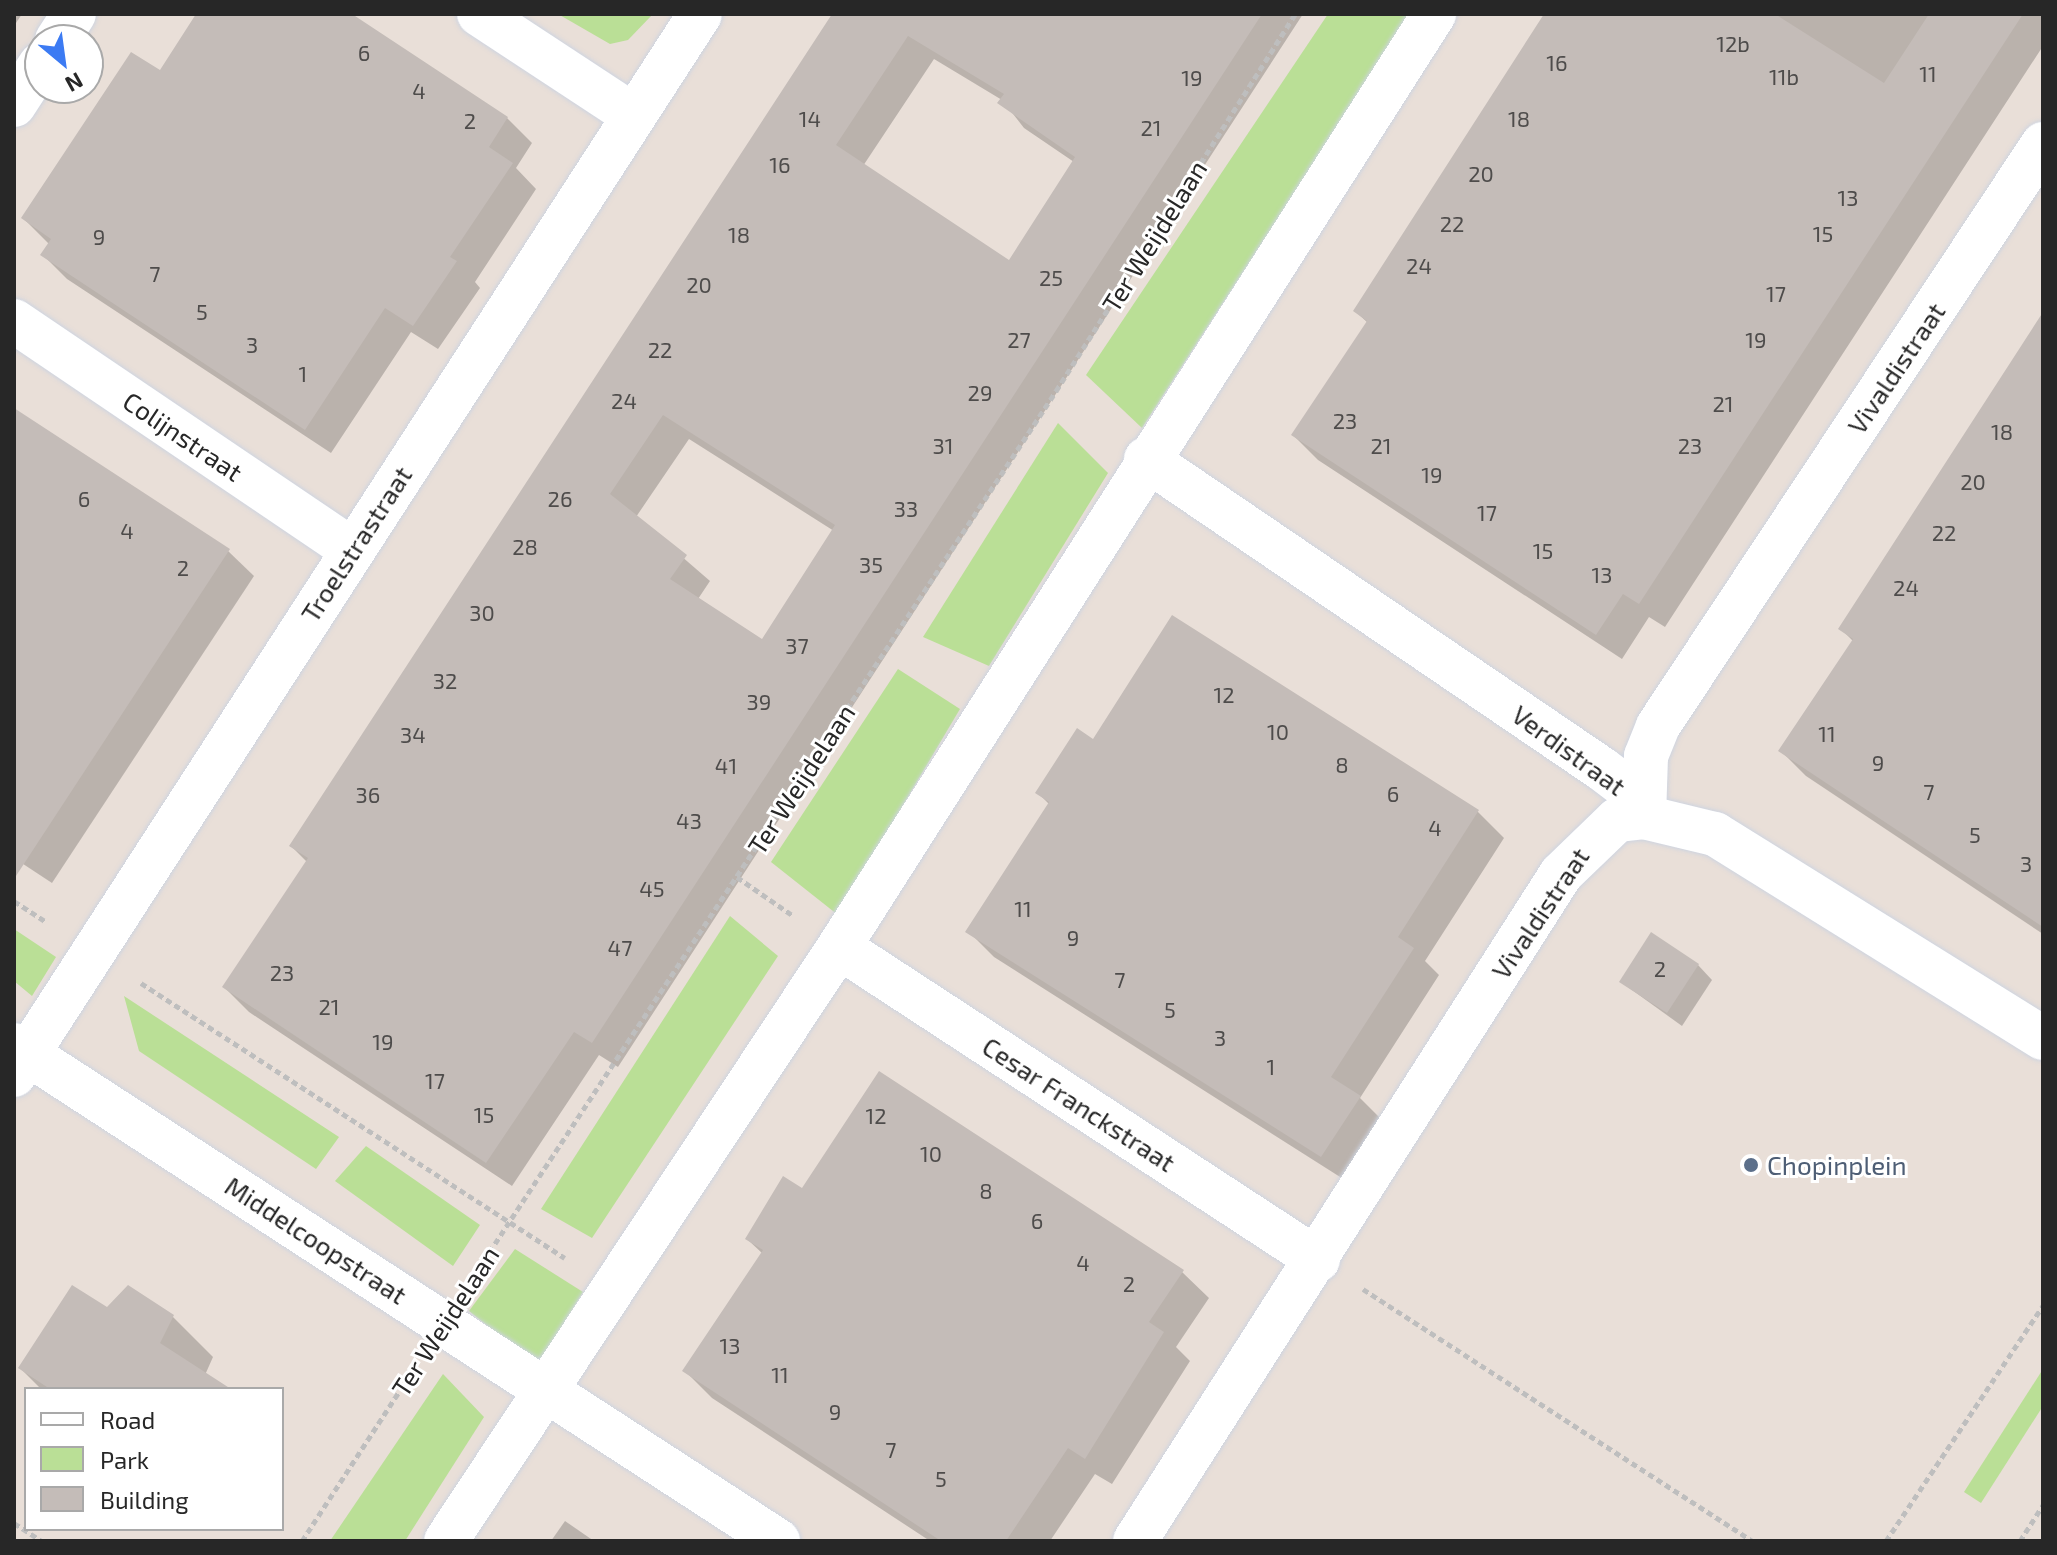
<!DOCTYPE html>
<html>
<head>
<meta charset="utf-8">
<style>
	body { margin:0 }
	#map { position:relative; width:2057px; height:1555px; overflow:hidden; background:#e9dfd8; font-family:"Exo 2",sans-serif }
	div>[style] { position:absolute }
	.green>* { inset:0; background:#badf96 }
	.shadow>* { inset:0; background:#0003 }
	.building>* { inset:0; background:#c4bcb8 }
	.path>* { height:5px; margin-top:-2.5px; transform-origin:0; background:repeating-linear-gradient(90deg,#bebebe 0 6px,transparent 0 10px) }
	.roads { filter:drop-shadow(0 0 2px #ced4e0) drop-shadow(0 0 2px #ced4e0) }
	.minor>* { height:44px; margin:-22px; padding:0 22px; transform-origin:22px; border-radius:22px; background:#fff }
	.dots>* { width:22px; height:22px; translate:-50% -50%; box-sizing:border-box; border:4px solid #fff; border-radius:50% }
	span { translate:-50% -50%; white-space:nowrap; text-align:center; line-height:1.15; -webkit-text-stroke:6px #fff; paint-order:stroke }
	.number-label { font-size:22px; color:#4e4c4b }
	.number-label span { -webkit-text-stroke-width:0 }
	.street-label { font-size:26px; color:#272727 }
	.service-label { font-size:26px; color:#4e5e75 }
	.left { translate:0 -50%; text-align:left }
	.frame { position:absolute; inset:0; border:16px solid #272727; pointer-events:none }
	.legend { position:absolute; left:24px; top:1387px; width:260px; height:144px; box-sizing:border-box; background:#fff; border:2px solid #a9a9a9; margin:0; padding:10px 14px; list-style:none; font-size:24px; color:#272727 }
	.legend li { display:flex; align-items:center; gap:16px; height:40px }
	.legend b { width:40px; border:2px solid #a9a9a9 }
	.north { position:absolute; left:24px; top:24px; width:80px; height:80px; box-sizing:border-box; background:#fff; border:2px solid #a9a9a9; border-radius:50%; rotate:151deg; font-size:22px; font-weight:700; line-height:32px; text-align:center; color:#272727 }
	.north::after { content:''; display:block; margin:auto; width:28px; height:36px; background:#3c7bf3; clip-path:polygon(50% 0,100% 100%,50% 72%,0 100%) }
</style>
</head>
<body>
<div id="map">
	<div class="green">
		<div style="clip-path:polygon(558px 14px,653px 14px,628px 40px,610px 44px)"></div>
		<div style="clip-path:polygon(1328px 14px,1410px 14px,1142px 428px,1086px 375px)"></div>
		<div style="clip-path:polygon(1058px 423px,1108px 473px,989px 666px,923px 637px)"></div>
		<div style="clip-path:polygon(898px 669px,960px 709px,838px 915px,771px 862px)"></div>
		<div style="clip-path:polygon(730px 916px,778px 956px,592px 1238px,541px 1209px)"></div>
		<div style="clip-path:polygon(14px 929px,56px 957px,32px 996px,14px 981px)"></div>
		<div style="clip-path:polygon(124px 996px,339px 1137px,316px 1169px,139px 1051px)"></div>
		<div style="clip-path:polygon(366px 1146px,480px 1225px,453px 1266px,335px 1181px)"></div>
		<div style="clip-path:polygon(515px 1249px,583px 1292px,538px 1366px,469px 1311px)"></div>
		<div style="clip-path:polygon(2043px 1369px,2043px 1406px,1981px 1503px,1964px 1492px)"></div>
		<div style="clip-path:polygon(443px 1374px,484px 1417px,405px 1541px,330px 1541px)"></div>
	</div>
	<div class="shadow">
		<div style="clip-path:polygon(14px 14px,22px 14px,14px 26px)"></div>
		<div style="clip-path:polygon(198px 14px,348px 14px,507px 118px,532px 143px,516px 168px,536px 189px,475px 282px,480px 288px,438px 349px,411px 332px,331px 453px,67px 279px,42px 254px,49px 244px,23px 218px,160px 73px)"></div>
		<div style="clip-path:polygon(evenodd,834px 14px,1303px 14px,618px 1067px,599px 1055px,512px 1186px,249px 1012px,224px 987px,307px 862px,291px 846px,834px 14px,934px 59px,1002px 100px,1024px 128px,1074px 162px,1010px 262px,863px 166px,934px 59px,834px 14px,689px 439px,834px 531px,763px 642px,698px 599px,710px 581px,636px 517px,689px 439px)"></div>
		<div style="clip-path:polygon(1548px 14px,2043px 14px,2043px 46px,1665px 627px,1649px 617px,1622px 659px,1318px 460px,1293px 435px,1368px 323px,1355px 311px)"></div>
		<div style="clip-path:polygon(2043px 316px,2043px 934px,1806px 776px,1781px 751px,1854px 642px,1841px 629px)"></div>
		<div style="clip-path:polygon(14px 410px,228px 551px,254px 576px,52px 883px,14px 858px)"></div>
		<div style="clip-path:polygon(1173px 618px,1478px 812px,1504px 838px,1425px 961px,1439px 975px,1360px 1098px,1385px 1123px,1348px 1182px,994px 957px,968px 931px,1050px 805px,1038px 793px,1094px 741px)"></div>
		<div style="clip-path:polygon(1698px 965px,1712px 980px,1682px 1026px,1621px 982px)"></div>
		<div style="clip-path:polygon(802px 1191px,1182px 1272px,1209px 1298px,1176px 1347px,1190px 1361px,1112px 1484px,1095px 1474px,1050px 1541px,930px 1541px,712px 1398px,685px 1371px,763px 1254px,747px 1239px)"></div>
		<div style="clip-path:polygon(108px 1310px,172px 1316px,213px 1357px,205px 1375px,227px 1389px,41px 1389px,20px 1368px)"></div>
		<div style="clip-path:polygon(565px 1521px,594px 1541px,551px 1541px)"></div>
	</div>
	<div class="building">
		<div style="clip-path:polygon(196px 14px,352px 14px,508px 117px,489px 147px,513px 163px,450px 257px,457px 261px,413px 326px,385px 308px,305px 430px,40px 255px,51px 239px,21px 218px,131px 52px,160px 70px)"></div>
		<div style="clip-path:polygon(evenodd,832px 14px,1262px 14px,592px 1043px,574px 1032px,486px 1163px,222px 987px,308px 858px,289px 846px,832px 14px,908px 36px,1004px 94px,997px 103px,1075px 157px,1009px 260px,836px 145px,908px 36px,832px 14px,663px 415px,835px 525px,762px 639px,670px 579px,687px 555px,610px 494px,663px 415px)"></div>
		<div style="clip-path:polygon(1544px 14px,1775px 14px,1884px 83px,1929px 14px,2023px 14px,1639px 604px,1623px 594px,1596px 635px,1291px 435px,1367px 321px,1353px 311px)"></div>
		<div style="clip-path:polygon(2043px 312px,2043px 927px,1778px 751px,1853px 639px,1838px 629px)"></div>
		<div style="clip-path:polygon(14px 408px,230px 549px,14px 879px)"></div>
		<div style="clip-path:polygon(1172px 615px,1479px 810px,1398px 937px,1414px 948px,1331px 1077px,1361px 1096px,1321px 1157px,965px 932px,1049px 802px,1035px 793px,1077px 728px,1093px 739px)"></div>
		<div style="clip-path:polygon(1651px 932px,1699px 964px,1667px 1013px,1619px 982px)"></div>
		<div style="clip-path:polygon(879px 1071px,1184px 1270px,1149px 1322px,1164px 1332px,1085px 1459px,1068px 1448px,1006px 1541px,941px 1541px,682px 1371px,763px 1250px,745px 1239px,783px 1176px,802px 1188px)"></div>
		<div style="clip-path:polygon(72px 1285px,107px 1307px,128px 1285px,174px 1315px,160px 1343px,231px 1389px,50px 1389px,18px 1368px)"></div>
	</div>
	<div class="path">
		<div style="left:737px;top:877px;width:67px;rotate:34.6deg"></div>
		<div style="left:14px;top:901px;width:37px;rotate:33deg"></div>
		<div style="left:141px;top:983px;width:505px;rotate:32.97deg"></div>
		<div style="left:473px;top:1277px;width:1061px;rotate:-56.65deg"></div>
		<div style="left:1056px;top:391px;width:446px;rotate:-57.6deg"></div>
		<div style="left:1363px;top:1289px;width:463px;rotate:32.9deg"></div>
		<div style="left:14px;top:1523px;width:33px;rotate:33deg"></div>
		<div style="left:302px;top:1541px;width:200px;rotate:-57deg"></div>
		<div style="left:1886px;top:1541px;width:283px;rotate:-56.3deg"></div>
		<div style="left:2020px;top:1541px;width:43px;rotate:-57.4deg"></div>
	</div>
	<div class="roads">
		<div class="minor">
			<div style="left:479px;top:14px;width:184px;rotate:33.3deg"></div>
			<div style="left:57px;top:40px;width:31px;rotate:-57deg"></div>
			<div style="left:14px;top:105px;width:48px;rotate:-57deg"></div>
			<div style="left:14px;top:321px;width:408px;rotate:34.1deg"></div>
			<div style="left:1146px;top:459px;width:551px;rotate:34.21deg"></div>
			<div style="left:1602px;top:769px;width:35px;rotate:37deg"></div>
			<div style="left:1630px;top:790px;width:30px;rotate:63deg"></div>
			<div style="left:1644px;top:817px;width:73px;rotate:13.5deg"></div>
			<div style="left:1715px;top:834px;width:386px;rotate:31.9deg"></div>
			<div style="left:839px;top:947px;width:572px;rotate:33.16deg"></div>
			<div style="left:14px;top:1045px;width:911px;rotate:32.99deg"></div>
			<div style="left:14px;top:1075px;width:1263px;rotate:-57.11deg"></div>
			<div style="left:446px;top:1541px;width:712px;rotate:-56.51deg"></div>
			<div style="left:839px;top:947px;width:1107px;rotate:-57.47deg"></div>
			<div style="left:1135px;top:1541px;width:791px;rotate:-57.43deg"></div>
			<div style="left:1561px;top:874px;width:78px;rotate:-44deg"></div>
			<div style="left:1617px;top:820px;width:27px;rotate:-6deg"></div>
			<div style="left:1644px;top:817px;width:61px;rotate:-88.1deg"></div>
			<div style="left:1646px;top:756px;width:32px;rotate:-68deg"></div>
			<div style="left:1658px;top:726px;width:698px;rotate:-56.51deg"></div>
		</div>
	</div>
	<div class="dots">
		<div style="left:1751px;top:1165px;background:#5c6f8a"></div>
	</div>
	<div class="number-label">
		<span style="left:1733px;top:44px">12b</span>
		<span style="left:364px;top:53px">6</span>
		<span style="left:1557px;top:63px">16</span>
		<span style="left:1928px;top:74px">11</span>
		<span style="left:1784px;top:77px">11b</span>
		<span style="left:1192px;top:78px">19</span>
		<span style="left:419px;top:91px">4</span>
		<span style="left:810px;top:119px">14</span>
		<span style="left:1519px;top:119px">18</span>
		<span style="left:470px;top:121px">2</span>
		<span style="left:1151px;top:128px">21</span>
		<span style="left:780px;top:165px">16</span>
		<span style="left:1481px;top:174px">20</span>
		<span style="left:1848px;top:198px">13</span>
		<span style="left:1452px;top:224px">22</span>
		<span style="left:1823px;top:234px">15</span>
		<span style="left:739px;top:235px">18</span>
		<span style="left:99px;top:237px">9</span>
		<span style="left:1419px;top:266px">24</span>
		<span style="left:155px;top:274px">7</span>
		<span style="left:1051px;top:278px">25</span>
		<span style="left:699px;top:285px">20</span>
		<span style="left:1776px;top:294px">17</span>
		<span style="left:202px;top:312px">5</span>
		<span style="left:1019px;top:340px">27</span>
		<span style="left:1756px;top:340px">19</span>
		<span style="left:252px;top:345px">3</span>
		<span style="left:660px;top:350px">22</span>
		<span style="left:303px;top:374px">1</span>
		<span style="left:980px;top:393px">29</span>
		<span style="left:624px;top:401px">24</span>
		<span style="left:1723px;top:404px">21</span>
		<span style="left:1345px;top:421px">23</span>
		<span style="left:2002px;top:432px">18</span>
		<span style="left:943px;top:446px">31</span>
		<span style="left:1381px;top:446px">21</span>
		<span style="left:1690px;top:446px">23</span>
		<span style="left:1432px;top:475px">19</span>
		<span style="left:1973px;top:482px">20</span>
		<span style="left:84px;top:499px">6</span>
		<span style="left:560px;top:499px">26</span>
		<span style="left:906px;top:509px">33</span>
		<span style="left:1487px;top:513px">17</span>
		<span style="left:127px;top:531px">4</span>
		<span style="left:1944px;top:533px">22</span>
		<span style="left:525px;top:547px">28</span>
		<span style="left:1543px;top:551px">15</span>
		<span style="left:871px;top:565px">35</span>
		<span style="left:183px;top:568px">2</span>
		<span style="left:1602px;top:575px">13</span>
		<span style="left:1906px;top:588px">24</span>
		<span style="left:482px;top:613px">30</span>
		<span style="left:797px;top:646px">37</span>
		<span style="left:445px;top:681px">32</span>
		<span style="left:1224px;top:695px">12</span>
		<span style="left:759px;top:702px">39</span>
		<span style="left:1278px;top:732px">10</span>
		<span style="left:1827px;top:734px">11</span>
		<span style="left:413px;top:735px">34</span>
		<span style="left:1878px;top:763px">9</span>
		<span style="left:1342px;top:765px">8</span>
		<span style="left:726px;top:766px">41</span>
		<span style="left:1929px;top:792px">7</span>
		<span style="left:1393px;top:794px">6</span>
		<span style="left:368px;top:795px">36</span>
		<span style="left:689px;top:821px">43</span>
		<span style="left:1435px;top:828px">4</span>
		<span style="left:1975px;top:835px">5</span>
		<span style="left:2026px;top:864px">3</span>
		<span style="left:652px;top:889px">45</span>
		<span style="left:1023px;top:909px">11</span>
		<span style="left:1073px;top:938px">9</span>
		<span style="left:620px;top:948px">47</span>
		<span style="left:1660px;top:969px">2</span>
		<span style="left:282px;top:973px">23</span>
		<span style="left:1120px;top:980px">7</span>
		<span style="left:329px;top:1007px">21</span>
		<span style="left:1170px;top:1010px">5</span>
		<span style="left:1220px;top:1038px">3</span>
		<span style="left:383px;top:1042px">19</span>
		<span style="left:1271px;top:1067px">1</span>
		<span style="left:435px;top:1081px">17</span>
		<span style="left:484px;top:1115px">15</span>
		<span style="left:876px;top:1116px">12</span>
		<span style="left:931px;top:1154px">10</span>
		<span style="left:986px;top:1191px">8</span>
		<span style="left:1037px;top:1221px">6</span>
		<span style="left:1083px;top:1263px">4</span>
		<span style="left:1129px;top:1284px">2</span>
		<span style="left:730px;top:1346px">13</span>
		<span style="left:780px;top:1375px">11</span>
		<span style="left:835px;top:1412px">9</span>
		<span style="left:891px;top:1450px">7</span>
		<span style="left:941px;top:1479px">5</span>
	</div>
	<div class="street-label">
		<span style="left:1154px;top:236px;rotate:-58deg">Ter Weijdelaan</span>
		<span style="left:1896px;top:368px;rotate:-56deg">Vivaldistraat</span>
		<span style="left:183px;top:436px;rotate:34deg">Colijnstraat</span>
		<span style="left:356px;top:544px;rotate:-57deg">Troelstrastraat</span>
		<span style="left:1569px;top:750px;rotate:36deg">Verdistraat</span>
		<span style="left:801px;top:779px;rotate:-57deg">Ter Weijdelaan</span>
		<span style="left:1540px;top:913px;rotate:-56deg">Vivaldistraat</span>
		<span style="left:1079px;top:1104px;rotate:33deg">Cesar Franckstraat</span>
		<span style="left:316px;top:1240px;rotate:33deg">Middelcoopstraat</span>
		<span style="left:445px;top:1321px;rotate:-57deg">Ter Weijdelaan</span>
	</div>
	<div class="service-label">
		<span class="left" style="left:1767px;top:1165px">Chopinplein</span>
	</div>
	<div class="frame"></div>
	<ul class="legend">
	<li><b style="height:10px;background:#fff"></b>Road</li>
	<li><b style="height:22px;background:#badf96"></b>Park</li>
	<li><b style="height:22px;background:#c4bcb8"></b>Building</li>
	</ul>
	<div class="north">N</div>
</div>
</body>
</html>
